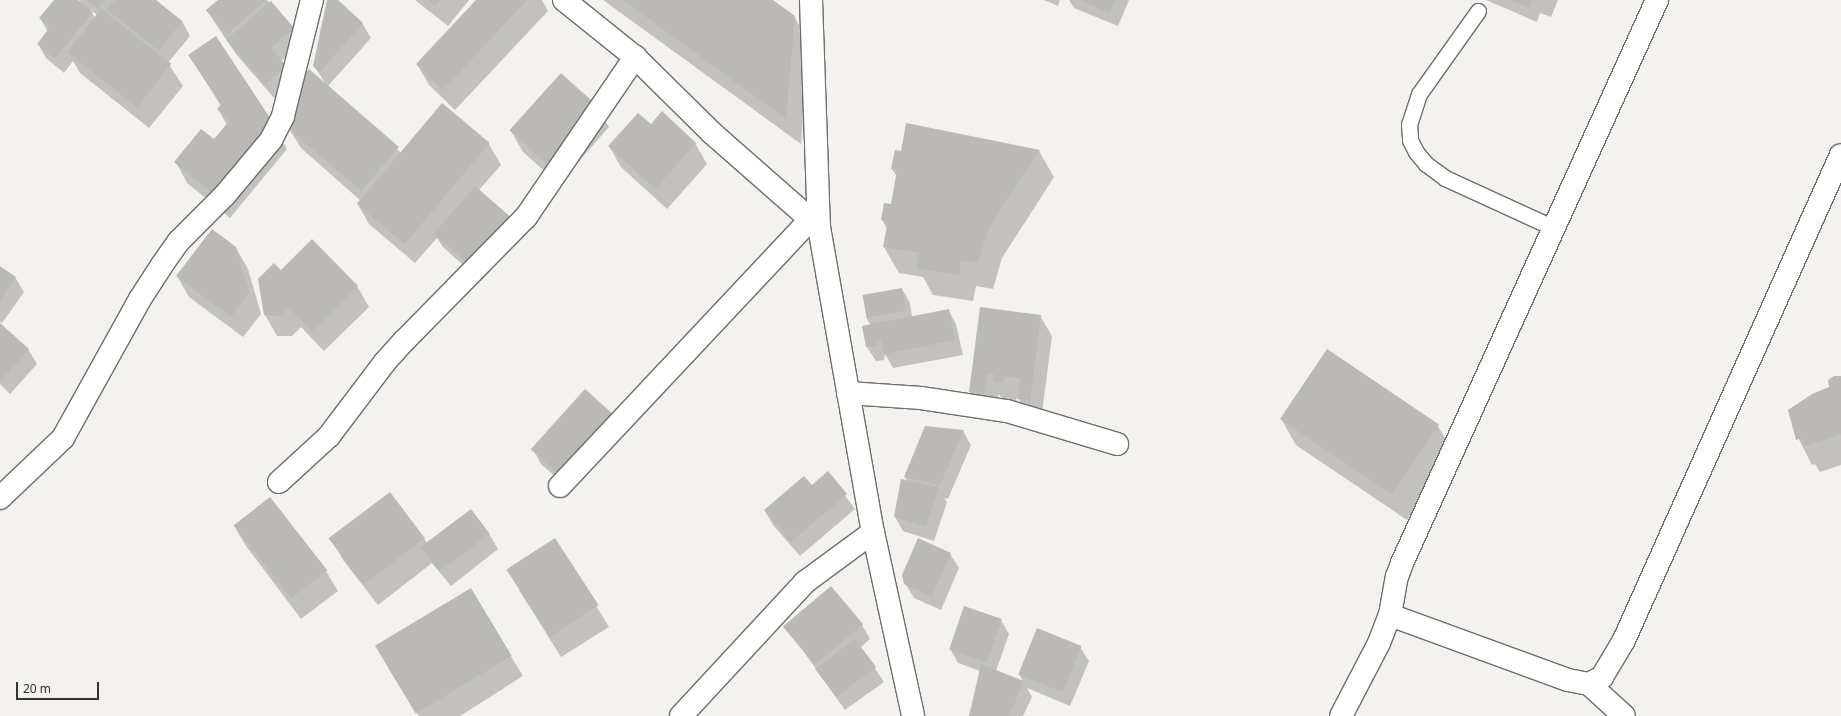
<!DOCTYPE html>
<html>
<head>
<meta charset="utf-8">
<style>
	body { margin:0 }
	#map { position:relative; width:1841px; height:716px; overflow:hidden; background:#f4f2ee; font-family:"Noto Sans",sans-serif }
	div>[style] { position:absolute }
	.shadow>* { inset:0; background:#0003 }
	.building>* { inset:0; background:#bab9b5; transform-origin:0 0 }
	.roads { filter:drop-shadow(1px 0 #706e6b) drop-shadow(-1px 0 #706e6b) drop-shadow(0 1px #706e6b) drop-shadow(0 -1px #706e6b) }
	.lane>* { height:15px; margin:-7.5px; padding:0 7.5px; transform-origin:7.5px; border-radius:7.5px; background:#fff }
	.street>* { height:22px; margin:-11px; padding:0 11px; transform-origin:11px; border-radius:11px; background:#fff }
	span { translate:-50% -50%; white-space:nowrap; text-align:center; line-height:1.15; -webkit-text-stroke:3px #f4f2ee; paint-order:stroke }
	.scale { position:absolute; left:16px; top:682px; width:83px; height:18px; box-sizing:border-box; border:2px solid #343332; border-top:0; padding-left:5px; font-size:12px; line-height:14px; white-space:nowrap; color:#343332; -webkit-text-stroke:3px #f4f2ee; paint-order:stroke }
</style>
</head>
<body>
<div id="map">
	<div class="shadow">
		<i style="clip-path:polygon(evenodd,55px 0,76px 0,85px 7px,79px 0,155px 0,182px 21px,190px 36px,168px 63px,183px 86px,149px 128px,80px 73px,73px 61px,64px 73px,46px 58px,38px 44px,48px 32px,40px 18px,55px 0,90px 9px,97px 15px,95px 18px,90px 9px)"></i>
		<i style="clip-path:polygon(219px 0,267px 0,293px 28px,301px 43px,281px 61px,294px 81px,274px 98px,236px 54px,207px 11px)"></i>
		<i style="clip-path:polygon(328px 0,336px 0,362px 23px,371px 38px,328px 86px,401px 153px,443px 104px,489px 144px,501px 165px,479px 190px,521px 235px,481px 281px,443px 247px,437px 238px,415px 263px,369px 224px,357px 203px,360px 200px,301px 148px,288px 127px,325px 83px,314px 66px)"></i>
		<i style="clip-path:polygon(415px 0,469px 0,448px 26px)"></i>
		<i style="clip-path:polygon(478px 0,542px 0,548px 11px,455px 110px,429px 85px,417px 64px)"></i>
		<i style="clip-path:polygon(603px 0,771px 0,794px 16px,809px 43px,801px 144px)"></i>
		<i style="clip-path:polygon(1044px 0,1060px 0,1058px 6px)"></i>
		<i style="clip-path:polygon(1069px 0,1129px 0,1118px 26px,1074px 8px)"></i>
		<i style="clip-path:polygon(1486px 0,1558px 0,1551px 17px,1540px 13px,1537px 22px)"></i>
		<i style="clip-path:polygon(189px 55px,270px 119px,287px 149px,230px 218px,187px 183px,176px 162px,215px 141px,227px 125px,218px 109px,221px 106px)"></i>
		<i style="clip-path:polygon(597px 107px,609px 127px,559px 184px,523px 152px,511px 131px)"></i>
		<i style="clip-path:polygon(907px 124px,1039px 151px,1054px 177px,1002px 258px,993px 289px,976px 286px,973px 301px,933px 295px,923px 277px,899px 273px,884px 247px,887px 229px,882px 219px,891px 206px,897px 177px,892px 169px,902px 152px)"></i>
		<i style="clip-path:polygon(695px 143px,707px 164px,667px 209px,621px 167px,609px 146px)"></i>
		<i style="clip-path:polygon(236px 248px,248px 269px,261px 314px,243px 337px,189px 297px,177px 276px)"></i>
		<i style="clip-path:polygon(0 267px,15px 277px,24px 292px,2px 323px,0 322px)"></i>
		<i style="clip-path:polygon(281px 272px,357px 286px,369px 307px,324px 351px,301px 327px,292px 336px,277px 336px,265px 315px,259px 279px)"></i>
		<i style="clip-path:polygon(902px 289px,910px 303px,912px 317px,948px 310px,956px 324px,963px 355px,893px 368px,885px 354px,884px 360px,876px 361px,867px 347px,864px 327px,871px 326px,866px 317px)"></i>
		<i style="clip-path:polygon(981px 308px,1040px 316px,1052px 336px,1041px 421px,1030px 419px,1017px 396px,1016px 403px,1006px 402px,998px 394px,996px 415px,982px 413px,970px 392px)"></i>
		<i style="clip-path:polygon(0 324px,28px 349px,37px 364px,10px 394px,0 384px)"></i>
		<i style="clip-path:polygon(1841px 378px,1841px 465px,1820px 472px,1815px 464px,1812px 465px,1792px 426px)"></i>
		<i style="clip-path:polygon(611px 413px,619px 428px,567px 487px,541px 464px,533px 449px)"></i>
		<i style="clip-path:polygon(1281px 419px,1438px 426px,1453px 452px,1407px 520px,1296px 445px)"></i>
		<i style="clip-path:polygon(963px 431px,971px 445px,948px 499px,944px 498px,947px 502px,934px 541px,903px 531px,895px 517px,908px 482px,905px 477px)"></i>
		<i style="clip-path:polygon(828px 473px,855px 509px,800px 556px,773px 525px,765px 511px,812px 487px)"></i>
		<i style="clip-path:polygon(234px 526px,326px 571px,338px 591px,301px 619px,246px 546px)"></i>
		<i style="clip-path:polygon(489px 534px,498px 549px,451px 586px,432px 563px,378px 605px,343px 560px,331px 539px,424px 538px,428px 545px)"></i>
		<i style="clip-path:polygon(555px 539px,609px 627px,561px 657px,519px 590px)"></i>
		<i style="clip-path:polygon(950px 554px,959px 568px,941px 610px,914px 598px,905px 583px)"></i>
		<i style="clip-path:polygon(831px 588px,862px 625px,870px 639px,861px 647px,884px 682px,845px 710px,789px 631px)"></i>
		<i style="clip-path:polygon(471px 590px,523px 676px,460px 716px,419px 716px,389px 669px)"></i>
		<i style="clip-path:polygon(1001px 620px,1009px 634px,996px 671px,1024px 683px,1019px 674px,1080px 647px,1089px 661px,1070px 706px,1027px 688px,1032px 697px,1023px 716px,970px 716px,980px 671px,958px 663px,950px 649px)"></i>
	</div>
	<div class="building">
		<i style="clip-path:polygon(54px 0,78px 0,93px 12px,55px 59px,37px 44px,50px 27px,39px 18px)"></i>
		<i style="clip-path:polygon(87px 0,105px 0,98px 9px)"></i>
		<i style="clip-path:polygon(115px 0,156px 0,182px 21px,159px 51px,107px 10px)"></i>
		<i style="clip-path:polygon(218px 0,266px 0,227px 34px,206px 10px)"></i>
		<i style="clip-path:polygon(327px 0,338px 0,363px 23px,320px 72px,313px 66px)"></i>
		<i style="clip-path:polygon(427px 0,440px 0,435px 6px)"></i>
		<i style="clip-path:polygon(476px 0,527px 0,443px 90px,416px 64px)"></i>
		<i style="clip-path:polygon(623px 0,773px 0,795px 16px,786px 119px)"></i>
		<i style="clip-path:polygon(1080px 0,1115px 0,1110px 13px)"></i>
		<i style="clip-path:polygon(1510px 0,1532px 0,1529px 8px)"></i>
		<i style="clip-path:polygon(271px 1px,294px 28px,271px 48px,286px 66px,265px 84px,226px 40px)"></i>
		<i style="left:101px;top:9px;width:89px;height:55px;rotate:38deg"></i>
		<i style="clip-path:polygon(216px 36px,276px 127px,218px 198px,174px 162px,201px 129px,214px 139px,230px 120px,217px 109px,221px 104px,188px 55px)"></i>
		<i style="clip-path:polygon(309px 69px,399px 147px,361px 191px,287px 127px,304px 74px)"></i>
		<i style="left:561px;top:73px;width:50px;height:77px;rotate:42deg"></i>
		<i style="left:442px;top:103px;width:62px;height:132px;rotate:40deg"></i>
		<i style="clip-path:polygon(662px 111px,696px 143px,655px 189px,608px 146px,638px 113px,651px 124px)"></i>
		<i style="clip-path:polygon(906px 123px,1040px 150px,999px 211px,987px 232px,978px 263px,961px 260px,959px 275px,917px 269px,919px 253px,883px 247px,888px 221px,881px 220px,884px 203px,891px 204px,897px 170px,891px 169px,895px 150px,901px 151px)"></i>
		<i style="left:475px;top:186px;width:52px;height:63px;rotate:41deg"></i>
		<i style="clip-path:polygon(212px 229px,236px 247px,249px 292px,231px 317px,176px 276px)"></i>
		<i style="clip-path:polygon(312px 239px,358px 286px,312px 331px,288px 307px,280px 316px,264px 315px,258px 279px,274px 263px,281px 270px)"></i>
		<i style="clip-path:polygon(0 266px,16px 277px,0 300px)"></i>
		<i style="left:902px;top:288px;width:23px;height:40px;rotate:80deg"></i>
		<i style="clip-path:polygon(980px 307px,1041px 315px,1030px 400px,1017px 399px,1020px 378px,1005px 376px,1004px 383px,993px 381px,994px 374px,987px 373px,984px 394px,969px 392px)"></i>
		<i style="clip-path:polygon(949px 309px,955px 340px,884px 354px,881px 339px,876px 340px,877px 346px,866px 347px,862px 326px)"></i>
		<i style="clip-path:polygon(0 323px,29px 349px,1px 380px,0 379px)"></i>
		<i style="left:1327px;top:349px;width:135px;height:84px;rotate:34deg"></i>
		<i style="clip-path:polygon(1834px 376px,1841px 376px,1841px 434px,1804px 446px,1801px 438px,1796px 440px,1788px 410px,1812px 394px,1829px 387px,1828px 380px)"></i>
		<i style="left:585px;top:389px;width:36px;height:81px;rotate:42deg"></i>
		<i style="clip-path:polygon(925px 426px,964px 430px,940px 485px,904px 477px)"></i>
		<i style="clip-path:polygon(828px 471px,847px 494px,791px 542px,764px 510px,804px 476px,812px 485px)"></i>
		<i style="clip-path:polygon(901px 479px,939px 487px,926px 527px,894px 517px)"></i>
		<i style="left:390px;top:492px;width:58px;height:77px;rotate:53deg"></i>
		<i style="left:270px;top:497px;width:93px;height:46px;rotate:52deg"></i>
		<i style="left:471px;top:509px;width:31px;height:63px;rotate:53deg"></i>
		<i style="left:555px;top:538px;width:80px;height:58px;rotate:57deg"></i>
		<i style="clip-path:polygon(918px 538px,951px 553px,932px 596px,904px 584px,902px 575px)"></i>
		<i style="left:831px;top:586px;width:50px;height:63px;rotate:50deg"></i>
		<i style="left:471px;top:588px;width:79px;height:112px;rotate:59deg"></i>
		<i style="left:964px;top:606px;width:40px;height:46px;rotate:19deg"></i>
		<i style="left:1037px;top:628px;width:48px;height:50px;rotate:22deg"></i>
		<i style="left:855px;top:639px;width:35px;height:50px;rotate:53deg"></i>
		<i style="clip-path:polygon(981px 664px,1024px 681px,1009px 716px,969px 716px)"></i>
	</div>
	<div class="roads">
		<div class="lane">
			<i style="left:1478px;top:11px;width:102px;rotate:125.4deg"></i>
			<i style="left:1419px;top:94px;width:32px;rotate:108deg"></i>
			<i style="left:1409px;top:124px;width:16px;rotate:86deg"></i>
			<i style="left:1410px;top:140px;width:13px;rotate:63deg"></i>
			<i style="left:1416px;top:152px;width:16px;rotate:50deg"></i>
			<i style="left:1426px;top:164px;width:24px;rotate:36deg"></i>
			<i style="left:1445px;top:178px;width:120px;rotate:24.6deg"></i>
		</div>
		<div class="street">
			<i style="left:564px;top:0;width:91px;rotate:38.8deg"></i>
			<i style="left:635px;top:57px;width:108px;rotate:44.6deg"></i>
			<i style="left:712px;top:133px;width:142px;rotate:41.3deg"></i>
			<i style="left:811px;top:0;width:227px;rotate:88deg"></i>
			<i style="left:819px;top:227px;width:310px;rotate:80deg"></i>
			<i style="left:873px;top:532px;width:188px;rotate:77.7deg"></i>
			<i style="left:848px;top:393px;width:73px;rotate:3.9deg"></i>
			<i style="left:921px;top:398px;width:87px;rotate:8.6deg"></i>
			<i style="left:1007px;top:411px;width:115px;rotate:16.7deg"></i>
			<i style="left:279px;top:482px;width:68px;rotate:-42.6deg"></i>
			<i style="left:329px;top:436px;width:93px;rotate:-52.9deg"></i>
			<i style="left:385px;top:362px;width:30px;rotate:-48deg"></i>
			<i style="left:405px;top:340px;width:173px;rotate:-45.5deg"></i>
			<i style="left:526px;top:217px;width:194px;rotate:-55.7deg"></i>
			<i style="left:560px;top:486px;width:365px;rotate:-46.8deg"></i>
			<i style="left:0;top:498px;width:87px;rotate:-43.6deg"></i>
			<i style="left:63px;top:438px;width:159px;rotate:-61deg"></i>
			<i style="left:140px;top:299px;width:40px;rotate:-57.1deg"></i>
			<i style="left:162px;top:265px;width:29px;rotate:-55deg"></i>
			<i style="left:179px;top:241px;width:65px;rotate:-45deg"></i>
			<i style="left:225px;top:195px;width:72px;rotate:-50.1deg"></i>
			<i style="left:271px;top:140px;width:27px;rotate:-63deg"></i>
			<i style="left:283px;top:116px;width:120px;rotate:-76deg"></i>
			<i style="left:1390px;top:615px;width:39px;rotate:-80deg"></i>
			<i style="left:1397px;top:577px;width:15px;rotate:-70deg"></i>
			<i style="left:1402px;top:563px;width:618px;rotate:-65.63deg"></i>
			<i style="left:1589px;top:684px;width:15px;rotate:-28deg"></i>
			<i style="left:1602px;top:677px;width:43px;rotate:-59.3deg"></i>
			<i style="left:1624px;top:640px;width:531px;rotate:-65.9deg"></i>
			<i style="left:681px;top:716px;width:183px;rotate:-47.2deg"></i>
			<i style="left:805px;top:582px;width:84px;rotate:-36.3deg"></i>
			<i style="left:1341px;top:716px;width:82px;rotate:-62.5deg"></i>
			<i style="left:1379px;top:643px;width:30px;rotate:-69deg"></i>
			<i style="left:1390px;top:615px;width:189px;rotate:20.1deg"></i>
			<i style="left:1568px;top:680px;width:21px;rotate:11deg"></i>
			<i style="left:1589px;top:684px;width:47px;rotate:42.4deg"></i>
		</div>
	</div>
	<div class="scale">20 m</div>
</div>
</body>
</html>
